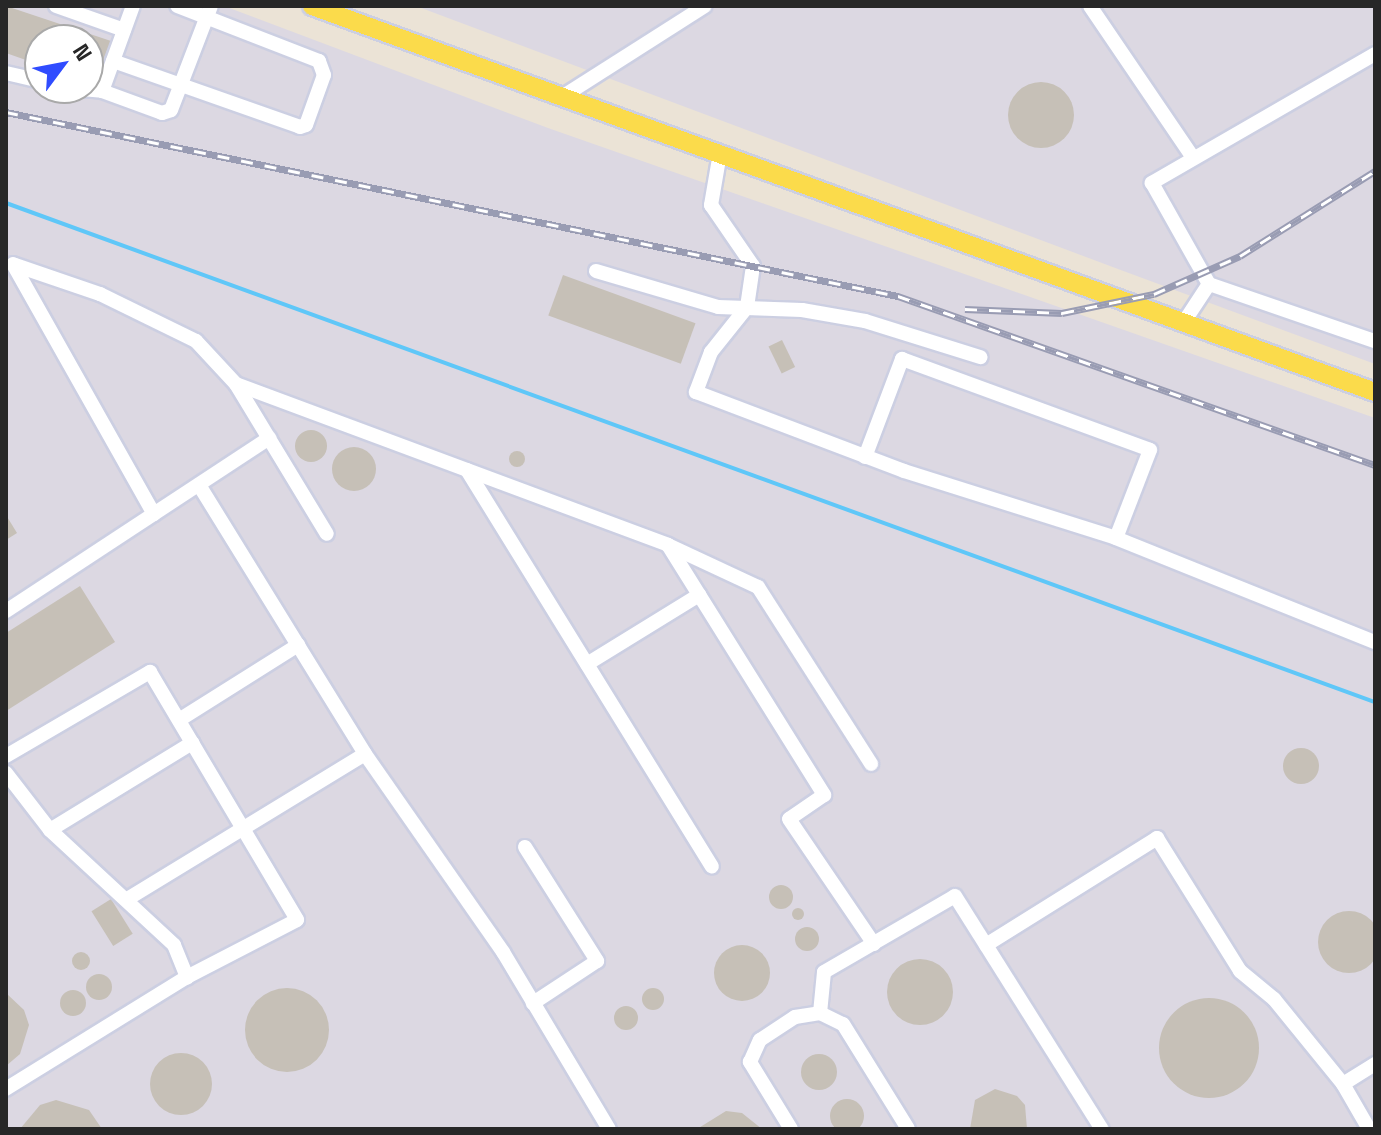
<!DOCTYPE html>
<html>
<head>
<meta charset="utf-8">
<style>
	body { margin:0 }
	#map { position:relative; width:1381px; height:1135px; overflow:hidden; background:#ebe3d6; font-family:"Space Grotesk",sans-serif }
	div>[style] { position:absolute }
	.industrial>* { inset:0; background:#dcd8e2 }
	.stream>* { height:4px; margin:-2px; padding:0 2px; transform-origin:2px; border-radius:2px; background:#5fc7f8 }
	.building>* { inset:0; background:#c6c0b7; transform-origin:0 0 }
	.round { border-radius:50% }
	.roads { filter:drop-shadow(2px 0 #cccfe2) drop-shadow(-2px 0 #cccfe2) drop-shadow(0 2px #cccfe2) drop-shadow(0 -2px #cccfe2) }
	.minor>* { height:14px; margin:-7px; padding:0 7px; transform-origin:7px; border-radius:7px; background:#fff }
	.major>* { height:18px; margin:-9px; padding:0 9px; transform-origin:9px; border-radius:9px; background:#fbdb4b }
	.rail>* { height:7px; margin-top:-3.5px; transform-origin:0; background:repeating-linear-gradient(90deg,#fff 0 12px,#999cb3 0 24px); box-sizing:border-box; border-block:2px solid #999cb3 }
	span { translate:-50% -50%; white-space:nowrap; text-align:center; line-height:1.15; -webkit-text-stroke:6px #fff; paint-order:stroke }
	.frame { position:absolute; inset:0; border:8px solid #272727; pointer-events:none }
	.north { position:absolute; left:24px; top:24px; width:80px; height:80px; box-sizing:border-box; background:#fff; border:2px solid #a9a9a9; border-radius:50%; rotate:58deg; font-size:22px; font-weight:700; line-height:32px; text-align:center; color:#272727 }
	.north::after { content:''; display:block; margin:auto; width:28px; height:36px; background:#304cff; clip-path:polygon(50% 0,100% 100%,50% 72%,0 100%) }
</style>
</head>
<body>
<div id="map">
	<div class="industrial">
		<i style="clip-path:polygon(evenodd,6px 6px,224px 6px,548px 128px,1375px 418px,1375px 1129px,6px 1129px,6px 6px,40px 40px,88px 40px,88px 88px,40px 88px,40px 40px)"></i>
		<i style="clip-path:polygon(416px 6px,1375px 6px,1375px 364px,1118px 269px)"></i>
	</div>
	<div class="stream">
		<i style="left:6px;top:203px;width:1457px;rotate:20.03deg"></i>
	</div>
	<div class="building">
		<i style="clip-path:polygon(6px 6px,111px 41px,96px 85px,88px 82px,88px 40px,40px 40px,40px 65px,6px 53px)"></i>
		<i class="round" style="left:1008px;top:82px;width:66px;height:66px"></i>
		<i style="left:563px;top:275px;width:141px;height:43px;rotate:20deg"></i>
		<i style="left:782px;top:340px;width:30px;height:15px;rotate:64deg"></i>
		<i class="round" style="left:295px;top:430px;width:32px;height:32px"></i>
		<i class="round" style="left:332px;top:447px;width:44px;height:44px"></i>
		<i class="round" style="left:509px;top:451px;width:16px;height:16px"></i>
		<i style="clip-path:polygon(6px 515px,17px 533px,6px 540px)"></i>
		<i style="clip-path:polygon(80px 586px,115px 642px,6px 711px,6px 633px)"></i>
		<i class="round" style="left:1283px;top:748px;width:36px;height:36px"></i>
		<i class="round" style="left:769px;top:885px;width:24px;height:24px"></i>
		<i style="left:111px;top:899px;width:41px;height:23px;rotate:58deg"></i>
		<i class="round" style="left:792px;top:908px;width:12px;height:12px"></i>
		<i class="round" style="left:1318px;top:911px;width:62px;height:62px"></i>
		<i class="round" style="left:795px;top:927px;width:24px;height:24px"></i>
		<i class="round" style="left:714px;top:945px;width:56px;height:56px"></i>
		<i class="round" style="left:72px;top:952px;width:18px;height:18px"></i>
		<i class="round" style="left:887px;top:959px;width:66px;height:66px"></i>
		<i class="round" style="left:86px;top:974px;width:26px;height:26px"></i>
		<i class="round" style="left:642px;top:988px;width:22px;height:22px"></i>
		<i class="round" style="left:245px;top:988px;width:84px;height:84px"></i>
		<i class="round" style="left:60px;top:990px;width:26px;height:26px"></i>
		<i style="clip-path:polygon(6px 993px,24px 1010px,29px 1025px,20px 1054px,6px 1066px)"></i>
		<i class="round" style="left:1159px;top:998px;width:100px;height:100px"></i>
		<i class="round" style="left:614px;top:1006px;width:24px;height:24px"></i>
		<i class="round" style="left:150px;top:1053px;width:62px;height:62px"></i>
		<i class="round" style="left:801px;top:1054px;width:36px;height:36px"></i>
		<i style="clip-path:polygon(995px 1089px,1017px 1096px,1025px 1105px,1027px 1129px,970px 1129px,975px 1100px)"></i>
		<i class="round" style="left:830px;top:1099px;width:34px;height:34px"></i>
		<i style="clip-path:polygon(56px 1100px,89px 1110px,102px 1129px,20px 1129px,40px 1105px)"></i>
		<i style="clip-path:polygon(726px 1111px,742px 1113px,762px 1129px,697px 1129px)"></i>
	</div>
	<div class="roads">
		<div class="minor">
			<i style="left:56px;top:6px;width:72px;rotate:19.4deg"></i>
			<i style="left:1090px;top:6px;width:181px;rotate:55.8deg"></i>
			<i style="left:1375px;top:54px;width:258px;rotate:150deg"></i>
			<i style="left:1152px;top:183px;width:116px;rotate:60.6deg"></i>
			<i style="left:1209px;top:284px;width:176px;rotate:19deg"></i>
			<i style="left:113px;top:61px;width:198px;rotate:19.4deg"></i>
			<i style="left:300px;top:127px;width:6px;rotate:-18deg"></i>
			<i style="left:306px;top:125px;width:53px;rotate:-70.2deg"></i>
			<i style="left:324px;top:75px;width:15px;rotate:-110deg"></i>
			<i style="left:319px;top:61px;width:152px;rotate:-158.8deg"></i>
			<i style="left:6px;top:73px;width:35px;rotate:13deg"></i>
			<i style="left:70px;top:88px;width:32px;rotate:5deg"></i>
			<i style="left:102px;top:91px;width:64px;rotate:20.1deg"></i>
			<i style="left:162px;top:113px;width:9px;rotate:-18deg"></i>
			<i style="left:171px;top:110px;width:111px;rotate:-69deg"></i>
			<i style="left:102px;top:91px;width:90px;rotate:-70deg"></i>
			<i style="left:562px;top:97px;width:169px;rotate:-32.5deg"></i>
			<i style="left:720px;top:153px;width:53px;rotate:99.8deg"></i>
			<i style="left:711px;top:205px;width:74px;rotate:55.5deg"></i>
			<i style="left:753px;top:266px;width:41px;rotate:98.3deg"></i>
			<i style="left:747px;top:307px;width:58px;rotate:128.7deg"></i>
			<i style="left:711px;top:352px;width:43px;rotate:110.6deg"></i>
			<i style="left:696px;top:392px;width:222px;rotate:20.8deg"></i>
			<i style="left:904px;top:471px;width:222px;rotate:17.5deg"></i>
			<i style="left:1116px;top:538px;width:279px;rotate:21.9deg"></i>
			<i style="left:13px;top:264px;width:287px;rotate:60.6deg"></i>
			<i style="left:15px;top:265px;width:90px;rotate:18.8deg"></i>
			<i style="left:100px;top:294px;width:107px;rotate:26.1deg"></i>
			<i style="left:196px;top:341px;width:59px;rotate:47.1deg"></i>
			<i style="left:236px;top:384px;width:461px;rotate:20.4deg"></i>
			<i style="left:668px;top:545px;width:99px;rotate:25deg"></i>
			<i style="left:758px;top:587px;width:210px;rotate:57.4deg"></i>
			<i style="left:596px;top:271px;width:127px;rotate:16.4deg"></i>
			<i style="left:718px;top:307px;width:84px;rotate:2deg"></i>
			<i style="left:802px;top:310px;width:64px;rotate:9.9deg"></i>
			<i style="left:865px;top:321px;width:121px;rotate:17.4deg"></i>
			<i style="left:1184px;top:322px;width:45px;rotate:-56.7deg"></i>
			<i style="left:236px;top:384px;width:175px;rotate:58.8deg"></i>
			<i style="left:865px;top:457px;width:105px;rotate:-69.3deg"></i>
			<i style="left:902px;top:359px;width:264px;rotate:20.1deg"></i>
			<i style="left:1150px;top:450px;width:94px;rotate:111.1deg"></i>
			<i style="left:467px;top:470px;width:466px;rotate:58.3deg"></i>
			<i style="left:199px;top:485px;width:316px;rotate:58.3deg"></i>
			<i style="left:365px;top:754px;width:241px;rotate:55.1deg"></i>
			<i style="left:503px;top:952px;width:206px;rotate:59.1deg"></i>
			<i style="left:668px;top:545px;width:295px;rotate:58deg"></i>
			<i style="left:824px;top:795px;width:42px;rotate:145.6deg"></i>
			<i style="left:789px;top:819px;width:151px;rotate:55.8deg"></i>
			<i style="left:6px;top:611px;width:315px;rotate:-33.3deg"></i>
			<i style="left:587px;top:664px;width:132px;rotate:-31.6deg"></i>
			<i style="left:179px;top:720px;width:141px;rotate:-32.2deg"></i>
			<i style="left:6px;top:756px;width:167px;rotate:-30.3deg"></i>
			<i style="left:150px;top:672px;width:288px;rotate:59.3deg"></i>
			<i style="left:297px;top:920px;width:124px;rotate:152.6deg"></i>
			<i style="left:187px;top:977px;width:213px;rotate:148.3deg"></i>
			<i style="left:6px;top:773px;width:72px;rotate:52.3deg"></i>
			<i style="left:50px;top:830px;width:169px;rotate:42.8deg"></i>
			<i style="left:174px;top:945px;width:35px;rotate:68deg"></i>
			<i style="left:50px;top:830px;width:167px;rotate:-31.5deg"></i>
			<i style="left:525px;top:847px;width:135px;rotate:57.7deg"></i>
			<i style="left:597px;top:961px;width:77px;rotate:146.7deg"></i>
			<i style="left:129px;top:898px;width:276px;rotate:-31.4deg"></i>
			<i style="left:986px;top:945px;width:202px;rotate:-32deg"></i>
			<i style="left:1157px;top:838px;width:157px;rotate:58deg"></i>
			<i style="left:1240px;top:971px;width:44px;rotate:39.5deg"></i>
			<i style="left:1274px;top:999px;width:109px;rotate:50.9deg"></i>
			<i style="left:1343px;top:1084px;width:52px;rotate:60deg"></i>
			<i style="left:820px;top:1013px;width:41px;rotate:-84.4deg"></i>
			<i style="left:824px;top:972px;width:151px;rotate:-30.1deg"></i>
			<i style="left:955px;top:896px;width:275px;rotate:57.8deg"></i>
			<i style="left:1343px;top:1084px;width:38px;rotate:-32deg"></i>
			<i style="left:791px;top:1129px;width:79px;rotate:-121.5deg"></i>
			<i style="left:750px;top:1062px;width:24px;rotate:-66deg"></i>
			<i style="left:760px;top:1040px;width:42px;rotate:-33.3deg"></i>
			<i style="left:795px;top:1017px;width:25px;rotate:-9deg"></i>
			<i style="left:820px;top:1013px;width:25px;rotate:26deg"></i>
			<i style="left:843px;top:1024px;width:123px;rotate:58.2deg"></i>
		</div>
		<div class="major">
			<i style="left:312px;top:6px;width:1131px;rotate:19.96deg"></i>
		</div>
	</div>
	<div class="rail">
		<i style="left:6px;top:112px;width:911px;rotate:11.66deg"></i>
		<i style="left:898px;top:296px;width:506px;rotate:19.51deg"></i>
		<i style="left:965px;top:309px;width:97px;rotate:2.4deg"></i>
		<i style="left:1062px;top:313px;width:94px;rotate:-11.7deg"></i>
		<i style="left:1154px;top:294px;width:94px;rotate:-23.8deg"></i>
		<i style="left:1240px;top:256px;width:160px;rotate:-32.2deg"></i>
	</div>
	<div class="frame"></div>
	<div class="north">N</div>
</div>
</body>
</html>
